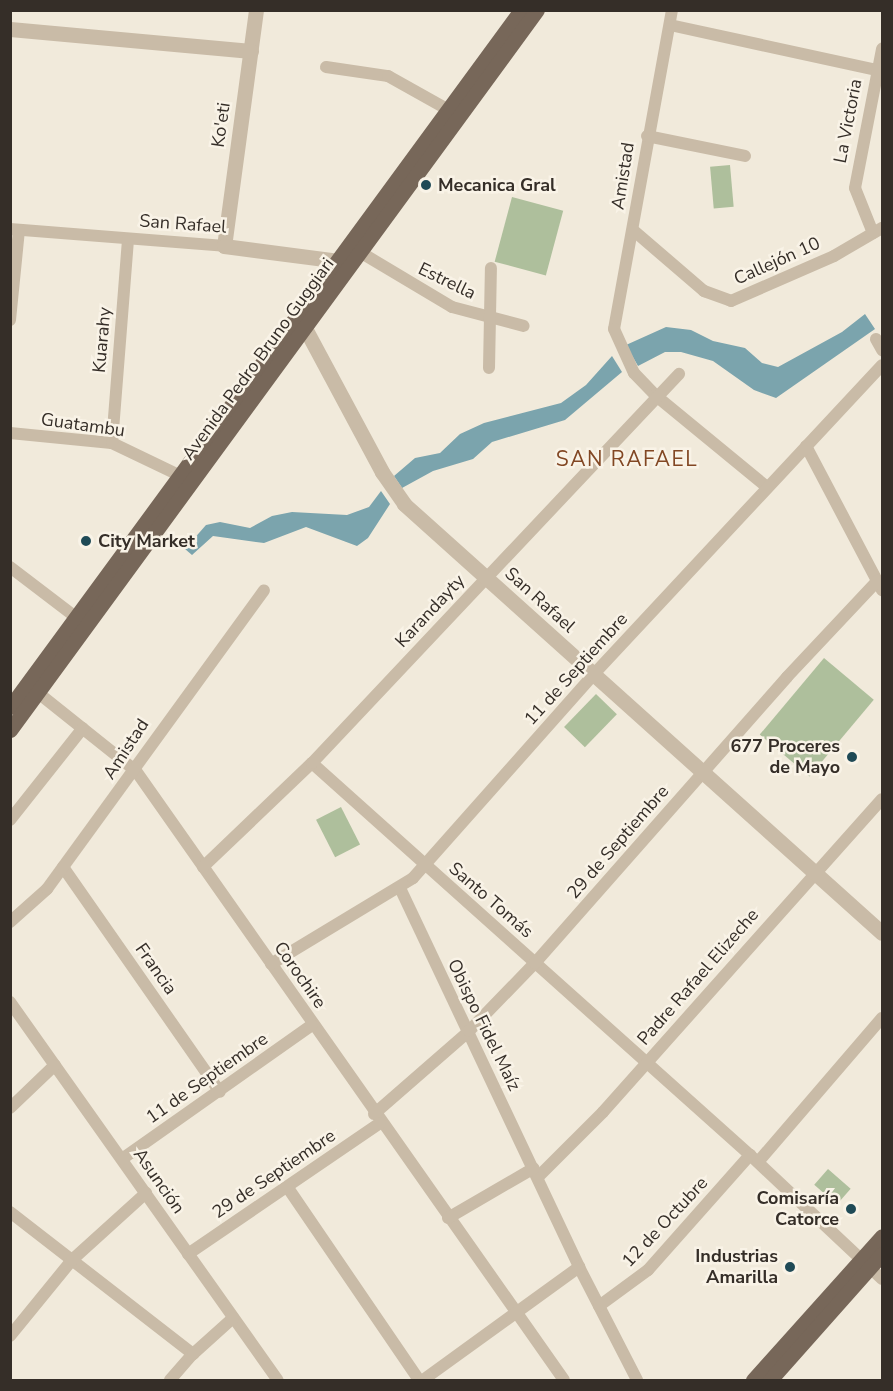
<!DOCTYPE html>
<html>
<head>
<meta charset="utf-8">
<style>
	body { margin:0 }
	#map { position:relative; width:893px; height:1391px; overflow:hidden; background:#f1eadb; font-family:"Nunito Sans",sans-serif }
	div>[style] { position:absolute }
	.green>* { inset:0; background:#aebf9c; transform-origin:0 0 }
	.water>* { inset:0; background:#7ba4ad }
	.minor>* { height:12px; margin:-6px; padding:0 6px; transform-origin:6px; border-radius:6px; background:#c9bba7 }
	.tertiary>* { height:15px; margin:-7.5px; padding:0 7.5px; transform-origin:7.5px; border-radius:7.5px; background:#c9bba7 }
	.primary>* { height:15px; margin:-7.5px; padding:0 7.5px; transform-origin:7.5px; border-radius:7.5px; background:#776759 }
	.dots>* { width:16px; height:16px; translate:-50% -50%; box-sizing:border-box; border:3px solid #f9f3e7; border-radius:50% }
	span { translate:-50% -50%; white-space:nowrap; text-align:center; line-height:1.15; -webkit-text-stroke:5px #f9f3e7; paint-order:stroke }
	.street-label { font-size:18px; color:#352e28 }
	.poi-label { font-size:18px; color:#352e28; font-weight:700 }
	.left { translate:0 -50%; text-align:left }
	.right { translate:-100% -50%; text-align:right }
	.quarter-label { font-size:21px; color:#824723; letter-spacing:1.5px }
	.frame { position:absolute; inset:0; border:12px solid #352e28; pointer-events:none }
</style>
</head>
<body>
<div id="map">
	<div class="green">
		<i style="left:730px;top:165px;width:42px;height:20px;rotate:85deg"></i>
		<i style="left:512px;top:197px;width:53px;height:67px;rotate:15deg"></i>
		<i style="left:824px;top:658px;width:65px;height:100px;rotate:40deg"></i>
		<i style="left:596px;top:694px;width:29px;height:46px;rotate:44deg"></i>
		<i style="left:341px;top:807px;width:42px;height:28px;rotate:63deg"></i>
		<i style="left:828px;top:1169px;width:30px;height:21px;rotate:41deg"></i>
	</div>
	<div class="water">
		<i style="clip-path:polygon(865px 314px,875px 329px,776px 398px,754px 390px,713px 361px,681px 352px,665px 352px,638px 366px,626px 345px,666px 327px,691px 330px,713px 341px,745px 348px,762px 363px,778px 367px,842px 332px)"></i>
		<i style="clip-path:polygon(612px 356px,622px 372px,565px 420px,492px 442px,473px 459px,433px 471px,402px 488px,394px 476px,415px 458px,440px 453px,460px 434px,484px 423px,561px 403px,586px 385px)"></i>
		<i style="clip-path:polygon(381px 491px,390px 504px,368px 538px,357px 546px,306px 527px,264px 543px,213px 536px,192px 555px,185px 549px,206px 525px,220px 522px,250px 528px,272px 516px,292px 512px,347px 515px,369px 507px)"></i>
	</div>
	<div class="minor">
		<i style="left:672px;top:10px;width:324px;rotate:100.3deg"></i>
		<i style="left:614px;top:329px;width:48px;rotate:65.6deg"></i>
		<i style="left:634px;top:373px;width:30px;rotate:46deg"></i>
		<i style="left:655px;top:395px;width:145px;rotate:39.4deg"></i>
		<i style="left:670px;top:25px;width:212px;rotate:12.3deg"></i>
		<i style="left:326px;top:67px;width:63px;rotate:8.3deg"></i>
		<i style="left:388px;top:76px;width:68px;rotate:29.2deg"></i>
		<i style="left:647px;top:136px;width:100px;rotate:11.5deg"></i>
		<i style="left:10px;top:229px;width:215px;rotate:4.5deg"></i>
		<i style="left:633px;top:230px;width:94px;rotate:40.7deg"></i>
		<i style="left:704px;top:291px;width:29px;rotate:20deg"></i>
		<i style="left:731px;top:301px;width:112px;rotate:-23.6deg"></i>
		<i style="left:834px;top:256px;width:56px;rotate:-30.3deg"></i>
		<i style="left:873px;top:233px;width:48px;rotate:-111.8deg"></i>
		<i style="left:855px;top:188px;width:142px;rotate:-79deg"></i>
		<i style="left:360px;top:252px;width:107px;rotate:30.9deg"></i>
		<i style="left:452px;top:307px;width:74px;rotate:14.8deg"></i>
		<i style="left:10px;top:320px;width:90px;rotate:-84.3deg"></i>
		<i style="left:876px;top:339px;width:13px;rotate:61deg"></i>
		<i style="left:489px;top:368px;width:100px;rotate:-88.9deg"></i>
		<i style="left:10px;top:433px;width:102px;rotate:5.6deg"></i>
		<i style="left:112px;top:443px;width:76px;rotate:25.6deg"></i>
		<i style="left:112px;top:443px;width:204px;rotate:-85.5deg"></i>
		<i style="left:806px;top:446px;width:163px;rotate:62.2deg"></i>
		<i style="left:10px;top:567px;width:89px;rotate:37.3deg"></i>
		<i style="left:32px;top:688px;width:133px;rotate:38.6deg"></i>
		<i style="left:136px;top:771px;width:744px;rotate:54.9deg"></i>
		<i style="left:312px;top:763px;width:588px;rotate:41.83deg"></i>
		<i style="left:750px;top:1155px;width:181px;rotate:43.2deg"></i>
		<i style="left:10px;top:820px;width:117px;rotate:-51.6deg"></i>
		<i style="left:63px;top:867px;width:274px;rotate:55.1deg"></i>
		<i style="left:203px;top:867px;width:151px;rotate:-43.7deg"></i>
		<i style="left:312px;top:763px;width:535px;rotate:-46.67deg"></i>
		<i style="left:400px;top:888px;width:419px;rotate:64.7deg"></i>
		<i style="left:579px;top:1267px;width:127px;rotate:62.8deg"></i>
		<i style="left:10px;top:922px;width:50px;rotate:-41.7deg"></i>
		<i style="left:47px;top:889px;width:369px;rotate:-54deg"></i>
		<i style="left:271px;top:964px;width:166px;rotate:-31.2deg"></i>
		<i style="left:413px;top:878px;width:273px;rotate:-48.4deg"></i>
		<i style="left:594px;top:674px;width:422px;rotate:-47deg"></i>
		<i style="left:10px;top:1002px;width:463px;rotate:54.7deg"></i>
		<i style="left:10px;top:1108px;width:62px;rotate:-43.7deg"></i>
		<i style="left:374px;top:1114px;width:126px;rotate:-41.1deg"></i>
		<i style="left:469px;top:1031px;width:95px;rotate:-45.9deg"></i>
		<i style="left:535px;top:963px;width:381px;rotate:-48.6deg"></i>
		<i style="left:787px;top:677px;width:132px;rotate:-46.8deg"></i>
		<i style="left:122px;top:1159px;width:232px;rotate:-35.2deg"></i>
		<i style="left:758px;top:1162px;width:190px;rotate:-49.3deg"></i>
		<i style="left:538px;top:1177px;width:92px;rotate:-45deg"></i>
		<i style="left:603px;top:1112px;width:419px;rotate:-48.3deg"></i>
		<i style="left:288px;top:1188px;width:232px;rotate:55.7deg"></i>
		<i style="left:10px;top:1212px;width:232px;rotate:37.8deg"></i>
		<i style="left:448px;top:1218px;width:99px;rotate:-30.2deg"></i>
		<i style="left:188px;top:1254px;width:232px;rotate:-34.3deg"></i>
		<i style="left:599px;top:1306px;width:61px;rotate:-36.3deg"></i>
		<i style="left:648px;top:1270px;width:154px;rotate:-48.4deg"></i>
		<i style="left:10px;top:1336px;width:98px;rotate:-50.8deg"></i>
		<i style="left:72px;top:1260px;width:100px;rotate:-42.2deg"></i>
		<i style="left:170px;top:1380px;width:35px;rotate:-49deg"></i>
		<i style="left:193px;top:1354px;width:54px;rotate:-42deg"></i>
		<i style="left:423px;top:1380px;width:193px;rotate:-35.9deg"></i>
	</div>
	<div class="tertiary">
		<i style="left:256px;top:10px;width:238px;rotate:97.7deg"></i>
		<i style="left:224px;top:246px;width:125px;rotate:7.4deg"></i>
		<i style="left:10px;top:29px;width:242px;rotate:5.2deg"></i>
		<i style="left:299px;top:317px;width:176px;rotate:61.8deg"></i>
		<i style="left:382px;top:472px;width:39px;rotate:55deg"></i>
		<i style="left:404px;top:504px;width:642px;rotate:41.91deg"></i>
	</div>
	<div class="primary">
		<i style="left:10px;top:707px;width:864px;rotate:-53.75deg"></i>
		<i style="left:10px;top:730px;width:892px;rotate:-53.8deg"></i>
		<i style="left:753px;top:1380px;width:193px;rotate:-48.1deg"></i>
		<i style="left:770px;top:1380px;width:169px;rotate:-48.4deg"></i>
	</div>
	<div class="dots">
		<i style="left:426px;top:185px;background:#1f4a56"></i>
		<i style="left:86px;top:541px;background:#1f4a56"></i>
		<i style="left:852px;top:757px;background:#1f4a56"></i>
		<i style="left:851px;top:1209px;background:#1f4a56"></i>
		<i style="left:790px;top:1267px;background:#1f4a56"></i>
	</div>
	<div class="street-label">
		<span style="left:848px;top:121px;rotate:-79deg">La Victoria</span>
		<span style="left:221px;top:125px;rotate:-82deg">Ko'eti</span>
		<span style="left:623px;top:176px;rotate:-81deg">Amistad</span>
		<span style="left:183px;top:224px;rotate:4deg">San Rafael</span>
		<span style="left:777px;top:261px;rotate:-24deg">Callejón 10</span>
		<span style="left:447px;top:281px;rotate:26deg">Estrella</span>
		<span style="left:102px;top:340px;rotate:-85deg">Kuarahy</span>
		<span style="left:258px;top:359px;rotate:-54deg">Avenida Pedro Bruno Guggiari</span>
		<span style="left:83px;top:425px;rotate:8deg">Guatambu</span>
		<span style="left:540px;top:600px;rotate:42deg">San Rafael</span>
		<span style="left:430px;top:611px;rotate:-47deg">Karandayty</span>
		<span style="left:576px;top:669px;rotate:-48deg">11 de Septiembre</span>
		<span style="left:126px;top:749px;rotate:-57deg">Amistad</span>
		<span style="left:618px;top:842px;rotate:-49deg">29 de Septiembre</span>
		<span style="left:491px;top:900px;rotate:41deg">Santo Tomás</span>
		<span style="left:156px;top:969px;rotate:55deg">Francia</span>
		<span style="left:300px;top:975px;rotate:55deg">Corochire</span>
		<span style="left:698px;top:977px;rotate:-49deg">Padre Rafael Elizeche</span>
		<span style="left:484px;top:1025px;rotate:64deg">Obispo Fidel Maíz</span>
		<span style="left:207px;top:1078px;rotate:-35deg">11 de Septiembre</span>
		<span style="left:274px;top:1174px;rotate:-34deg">29 de Septiembre</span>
		<span style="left:159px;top:1181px;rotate:55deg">Asunción</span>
		<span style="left:665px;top:1222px;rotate:-47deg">12 de Octubre</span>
	</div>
	<div class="poi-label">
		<span class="left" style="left:438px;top:185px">Mecanica Gral</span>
		<span class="left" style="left:98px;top:541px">City Market</span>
		<span class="right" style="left:840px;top:757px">677 Proceres<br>de Mayo</span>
		<span class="right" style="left:839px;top:1209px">Comisaría<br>Catorce</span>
		<span class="right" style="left:778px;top:1267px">Industrias<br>Amarilla</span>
	</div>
	<div class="quarter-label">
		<span style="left:627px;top:459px">SAN RAFAEL</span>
	</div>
	<div class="frame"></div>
</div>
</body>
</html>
